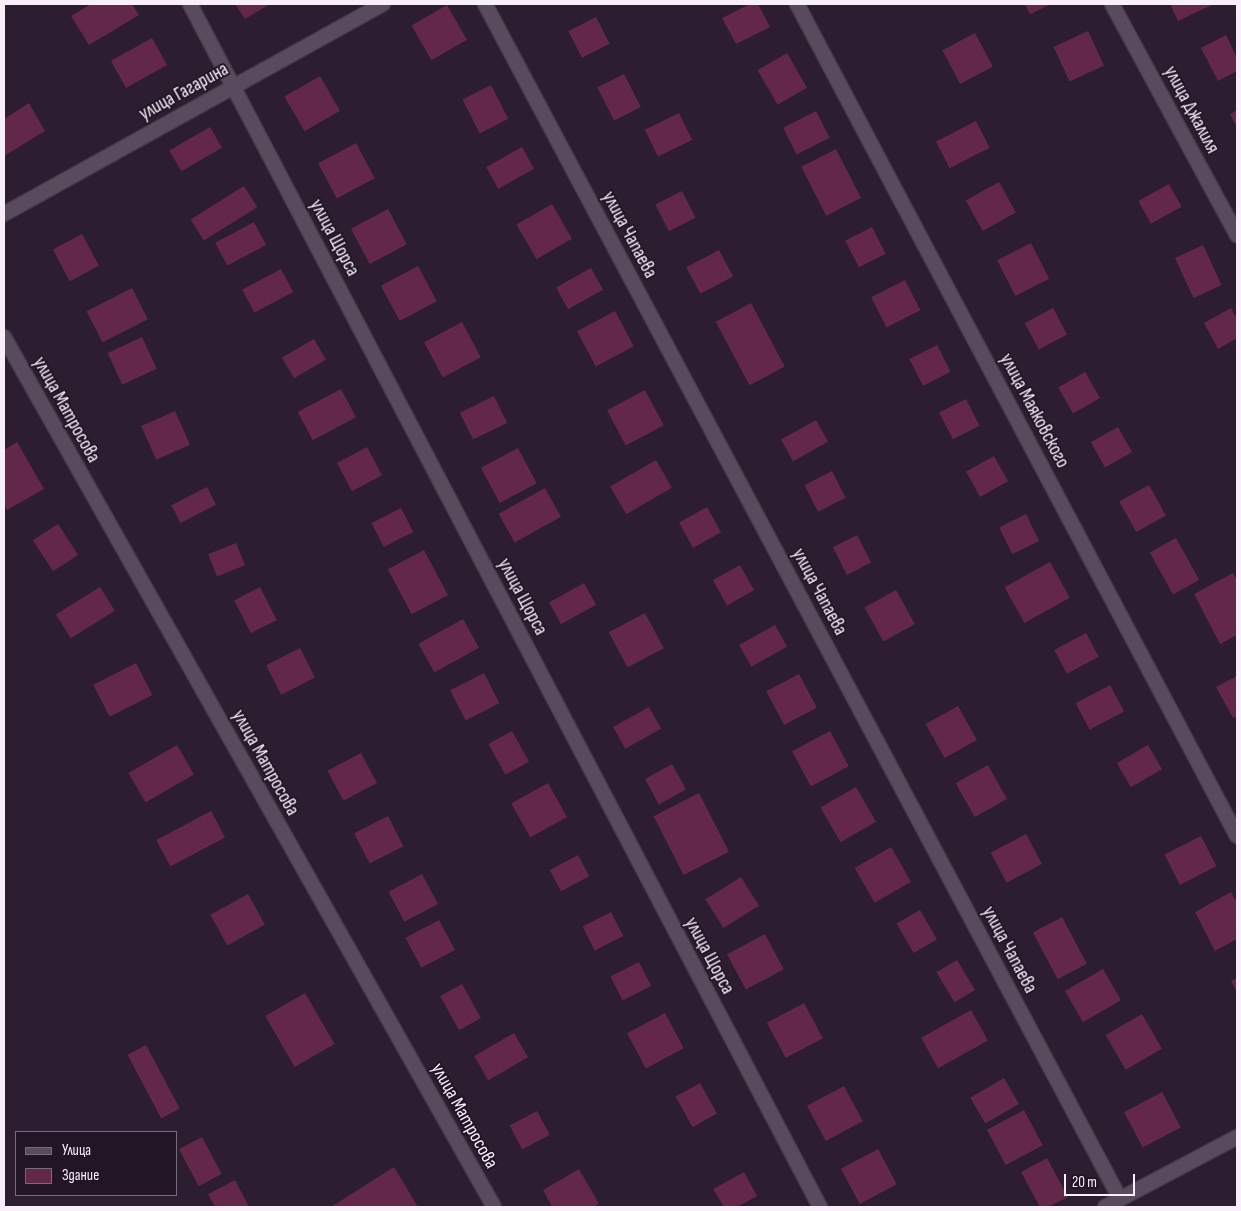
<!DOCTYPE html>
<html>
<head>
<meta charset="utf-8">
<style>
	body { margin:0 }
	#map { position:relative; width:1241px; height:1211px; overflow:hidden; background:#2c1e30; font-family:"Sofia Sans Condensed",sans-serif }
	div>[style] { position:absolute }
	.building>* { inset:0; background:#622749; transform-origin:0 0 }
	.roads { filter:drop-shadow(1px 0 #463b49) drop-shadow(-1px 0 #463b49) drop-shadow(0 1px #463b49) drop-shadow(0 -1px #463b49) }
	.minor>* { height:14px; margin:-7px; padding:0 7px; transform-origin:7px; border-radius:7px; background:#594a5d }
	.tertiary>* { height:14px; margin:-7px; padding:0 7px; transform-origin:7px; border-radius:7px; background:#594a5d }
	span { translate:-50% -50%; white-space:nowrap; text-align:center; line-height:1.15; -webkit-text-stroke:4px #221526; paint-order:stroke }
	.street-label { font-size:19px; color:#f9effb }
	.frame { position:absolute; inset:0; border:5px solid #f9effb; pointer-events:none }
	.legend { position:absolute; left:15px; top:1131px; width:162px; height:65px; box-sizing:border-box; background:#221526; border:1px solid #786c7b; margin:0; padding:6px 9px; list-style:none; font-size:15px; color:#f9effb }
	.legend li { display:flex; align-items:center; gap:10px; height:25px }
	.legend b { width:25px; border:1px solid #786c7b }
	.scale { position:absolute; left:1064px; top:1174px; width:71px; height:22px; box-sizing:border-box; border:2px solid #f9effb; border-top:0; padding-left:6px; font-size:15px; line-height:18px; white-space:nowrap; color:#f9effb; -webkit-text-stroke:4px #221526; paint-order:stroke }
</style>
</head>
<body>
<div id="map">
	<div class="building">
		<i style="clip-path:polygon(91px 4px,132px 4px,139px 15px,89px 45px,71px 16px)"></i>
		<i style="clip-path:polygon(235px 4px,270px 4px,245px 19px)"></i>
		<i style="clip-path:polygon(750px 4px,758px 4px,770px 27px,736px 44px,722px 18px)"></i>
		<i style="clip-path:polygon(1025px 4px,1051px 4px,1030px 14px)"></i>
		<i style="clip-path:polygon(1170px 4px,1211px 4px,1212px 5px,1178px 21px)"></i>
		<i style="left:447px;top:5px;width:40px;height:41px;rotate:60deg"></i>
		<i style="left:596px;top:17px;width:30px;height:31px;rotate:63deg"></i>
		<i style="left:1088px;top:31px;width:38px;height:38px;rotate:65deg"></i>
		<i style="left:975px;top:33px;width:38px;height:37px;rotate:62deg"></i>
		<i style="clip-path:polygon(1226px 35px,1237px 58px,1237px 71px,1218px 81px,1201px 48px)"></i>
		<i style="left:152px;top:38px;width:31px;height:47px;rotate:61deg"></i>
		<i style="left:787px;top:53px;width:40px;height:34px;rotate:60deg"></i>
		<i style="left:624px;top:74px;width:37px;height:30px;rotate:63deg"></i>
		<i style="left:320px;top:76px;width:40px;height:41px;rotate:60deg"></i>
		<i style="left:491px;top:85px;width:38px;height:32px;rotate:63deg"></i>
		<i style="clip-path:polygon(29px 103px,45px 131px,4px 156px,4px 119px)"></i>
		<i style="clip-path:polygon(1237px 110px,1237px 127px,1230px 114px)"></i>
		<i style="left:816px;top:111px;width:30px;height:37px;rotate:63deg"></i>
		<i style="left:679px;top:113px;width:30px;height:38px;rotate:64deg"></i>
		<i style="left:976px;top:121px;width:30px;height:45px;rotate:63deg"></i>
		<i style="left:210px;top:127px;width:24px;height:47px;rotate:60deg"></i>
		<i style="left:356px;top:143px;width:40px;height:43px;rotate:62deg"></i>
		<i style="left:522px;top:147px;width:25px;height:41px;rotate:61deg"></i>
		<i style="left:836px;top:149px;width:55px;height:39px;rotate:63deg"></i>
		<i style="left:999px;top:182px;width:35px;height:38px;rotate:61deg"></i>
		<i style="left:1169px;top:184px;width:26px;height:35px;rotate:61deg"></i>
		<i style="left:244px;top:186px;width:25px;height:63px;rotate:58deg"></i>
		<i style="left:682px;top:191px;width:30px;height:30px;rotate:63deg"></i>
		<i style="left:552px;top:204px;width:40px;height:41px;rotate:60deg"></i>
		<i style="left:388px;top:209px;width:40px;height:42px;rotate:62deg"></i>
		<i style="left:254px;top:222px;width:26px;height:44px;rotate:62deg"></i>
		<i style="left:872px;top:227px;width:30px;height:30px;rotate:63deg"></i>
		<i style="left:82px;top:234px;width:36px;height:33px;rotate:62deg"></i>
		<i style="left:1031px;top:243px;width:40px;height:38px;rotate:63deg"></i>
		<i style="left:1203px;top:245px;width:44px;height:31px;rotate:65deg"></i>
		<i style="left:719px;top:250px;width:30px;height:37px;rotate:62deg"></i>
		<i style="left:418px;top:266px;width:40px;height:42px;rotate:62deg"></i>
		<i style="left:591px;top:268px;width:25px;height:40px;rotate:61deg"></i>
		<i style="left:281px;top:269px;width:26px;height:44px;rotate:62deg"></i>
		<i style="left:905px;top:280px;width:34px;height:38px;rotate:63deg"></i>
		<i style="left:132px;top:288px;width:35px;height:51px;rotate:63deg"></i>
		<i style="left:751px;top:303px;width:72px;height:40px;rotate:62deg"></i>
		<i style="left:1053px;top:308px;width:30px;height:32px;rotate:62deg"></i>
		<i style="clip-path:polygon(1231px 308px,1237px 319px,1237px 338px,1218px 349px,1204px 323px)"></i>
		<i style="left:615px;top:311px;width:40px;height:43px;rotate:62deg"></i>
		<i style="left:462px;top:322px;width:40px;height:43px;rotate:62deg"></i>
		<i style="left:142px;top:337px;width:35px;height:38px;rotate:65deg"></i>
		<i style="left:314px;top:339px;width:24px;height:37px;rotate:60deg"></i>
		<i style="left:937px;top:345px;width:30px;height:31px;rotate:63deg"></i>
		<i style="left:1085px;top:372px;width:30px;height:31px;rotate:60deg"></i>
		<i style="left:341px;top:389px;width:32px;height:49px;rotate:62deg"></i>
		<i style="left:645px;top:390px;width:40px;height:43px;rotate:62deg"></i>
		<i style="left:494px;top:396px;width:30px;height:38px;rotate:64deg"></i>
		<i style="left:966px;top:399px;width:30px;height:30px;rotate:63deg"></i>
		<i style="left:175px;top:411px;width:37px;height:37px;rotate:66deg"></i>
		<i style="left:816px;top:420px;width:25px;height:40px;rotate:61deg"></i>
		<i style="left:1118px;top:427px;width:29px;height:31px;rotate:61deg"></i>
		<i style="clip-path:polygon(17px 442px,44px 489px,7px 510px,4px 504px,4px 450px)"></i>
		<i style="left:367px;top:447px;width:32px;height:34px;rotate:62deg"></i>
		<i style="left:518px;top:448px;width:40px;height:42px;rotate:62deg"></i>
		<i style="left:994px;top:456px;width:29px;height:32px;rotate:61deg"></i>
		<i style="left:656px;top:460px;width:32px;height:53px;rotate:60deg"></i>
		<i style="left:832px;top:471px;width:30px;height:31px;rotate:63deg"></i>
		<i style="left:1149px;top:485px;width:35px;height:34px;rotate:61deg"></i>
		<i style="left:207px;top:487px;width:20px;height:40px;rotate:63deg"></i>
		<i style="left:545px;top:488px;width:33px;height:53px;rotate:61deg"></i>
		<i style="left:707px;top:507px;width:29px;height:32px;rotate:61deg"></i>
		<i style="left:401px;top:508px;width:27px;height:33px;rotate:63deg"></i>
		<i style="left:1026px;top:514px;width:30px;height:30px;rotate:64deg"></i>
		<i style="left:58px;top:524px;width:37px;height:30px;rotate:57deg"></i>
		<i style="left:857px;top:535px;width:31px;height:27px;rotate:63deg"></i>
		<i style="left:1176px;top:538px;width:48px;height:30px;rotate:61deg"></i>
		<i style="left:236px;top:543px;width:24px;height:30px;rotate:68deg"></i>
		<i style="left:424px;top:550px;width:51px;height:41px;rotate:62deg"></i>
		<i style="left:1050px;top:562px;width:41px;height:52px;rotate:61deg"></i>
		<i style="left:740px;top:565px;width:29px;height:31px;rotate:61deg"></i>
		<i style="clip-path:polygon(1233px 573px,1237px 580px,1237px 635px,1220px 644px,1194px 594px)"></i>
		<i style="left:584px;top:583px;width:25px;height:40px;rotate:61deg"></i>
		<i style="left:100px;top:587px;width:28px;height:52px;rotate:58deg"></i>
		<i style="left:260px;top:587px;width:37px;height:29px;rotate:63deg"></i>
		<i style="left:896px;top:590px;width:39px;height:36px;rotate:61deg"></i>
		<i style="left:645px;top:613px;width:40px;height:41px;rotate:62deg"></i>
		<i style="left:463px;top:619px;width:33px;height:51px;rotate:61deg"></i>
		<i style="left:775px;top:625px;width:25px;height:41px;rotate:61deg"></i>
		<i style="left:1086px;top:633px;width:27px;height:36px;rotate:62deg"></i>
		<i style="left:300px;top:648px;width:33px;height:38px;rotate:63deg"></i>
		<i style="left:136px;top:663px;width:36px;height:48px;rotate:63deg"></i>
		<i style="left:484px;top:673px;width:34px;height:38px;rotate:63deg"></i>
		<i style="left:799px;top:674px;width:38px;height:37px;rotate:62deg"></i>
		<i style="clip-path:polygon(1237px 676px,1237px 716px,1233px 718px,1216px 687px)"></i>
		<i style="left:1110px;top:685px;width:30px;height:39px;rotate:62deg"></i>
		<i style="left:958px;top:706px;width:39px;height:37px;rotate:61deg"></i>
		<i style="left:649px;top:707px;width:25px;height:41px;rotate:61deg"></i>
		<i style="left:512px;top:731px;width:35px;height:27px;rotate:61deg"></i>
		<i style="left:830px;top:731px;width:40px;height:43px;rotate:62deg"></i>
		<i style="left:177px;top:745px;width:34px;height:56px;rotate:60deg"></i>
		<i style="left:1148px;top:745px;width:28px;height:36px;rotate:60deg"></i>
		<i style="left:361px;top:753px;width:34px;height:38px;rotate:62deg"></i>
		<i style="left:672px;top:764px;width:29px;height:31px;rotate:61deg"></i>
		<i style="left:988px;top:765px;width:39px;height:37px;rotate:61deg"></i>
		<i style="left:548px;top:783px;width:39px;height:42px;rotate:61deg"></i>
		<i style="left:856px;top:787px;width:40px;height:41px;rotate:60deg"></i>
		<i style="left:699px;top:793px;width:66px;height:51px;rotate:63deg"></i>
		<i style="left:211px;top:811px;width:30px;height:62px;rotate:62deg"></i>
		<i style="left:388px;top:816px;width:34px;height:38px;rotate:63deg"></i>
		<i style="left:1026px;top:834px;width:34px;height:40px;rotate:62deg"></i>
		<i style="left:1201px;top:836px;width:34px;height:41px;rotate:63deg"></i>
		<i style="left:891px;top:847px;width:40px;height:42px;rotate:60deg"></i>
		<i style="left:578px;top:855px;width:24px;height:32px;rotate:62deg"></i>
		<i style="left:422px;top:874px;width:34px;height:38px;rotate:62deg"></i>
		<i style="left:741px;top:877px;width:34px;height:42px;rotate:58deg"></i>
		<i style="clip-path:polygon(1231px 892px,1237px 903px,1237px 939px,1215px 951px,1195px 912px)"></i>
		<i style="left:248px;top:894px;width:35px;height:43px;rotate:61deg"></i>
		<i style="left:920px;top:910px;width:34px;height:27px;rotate:60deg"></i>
		<i style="left:611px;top:912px;width:27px;height:32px;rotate:63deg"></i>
		<i style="left:1062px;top:917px;width:53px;height:33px;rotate:62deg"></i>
		<i style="left:439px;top:920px;width:34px;height:38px;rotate:62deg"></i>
		<i style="left:765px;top:934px;width:40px;height:43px;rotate:62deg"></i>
		<i style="left:957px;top:960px;width:35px;height:24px;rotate:59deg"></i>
		<i style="left:639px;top:962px;width:27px;height:32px;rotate:63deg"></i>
		<i style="left:1103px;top:969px;width:36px;height:44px;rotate:60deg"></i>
		<i style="clip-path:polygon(1237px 978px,1237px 992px,1231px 981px)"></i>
		<i style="left:462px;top:984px;width:39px;height:25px;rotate:61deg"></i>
		<i style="left:305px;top:993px;width:59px;height:46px;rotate:60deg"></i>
		<i style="left:804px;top:1003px;width:40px;height:42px;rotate:62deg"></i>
		<i style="left:971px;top:1010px;width:35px;height:57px;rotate:61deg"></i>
		<i style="left:665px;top:1013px;width:40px;height:43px;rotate:62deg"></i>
		<i style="left:1142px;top:1014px;width:40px;height:42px;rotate:60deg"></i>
		<i style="left:514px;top:1033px;width:28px;height:46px;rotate:60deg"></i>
		<i style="left:146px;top:1045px;width:72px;height:21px;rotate:62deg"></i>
		<i style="left:1004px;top:1078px;width:30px;height:39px;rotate:60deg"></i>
		<i style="left:700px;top:1083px;width:35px;height:28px;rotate:61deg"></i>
		<i style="left:844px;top:1086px;width:40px;height:42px;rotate:62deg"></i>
		<i style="left:1162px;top:1092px;width:40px;height:43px;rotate:62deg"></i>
		<i style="left:1024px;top:1110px;width:40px;height:42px;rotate:62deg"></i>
		<i style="left:537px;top:1111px;width:27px;height:31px;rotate:62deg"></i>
		<i style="left:202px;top:1137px;width:42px;height:26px;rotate:62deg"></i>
		<i style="left:878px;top:1149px;width:40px;height:42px;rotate:62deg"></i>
		<i style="clip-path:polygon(1047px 1158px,1068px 1197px,1048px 1207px,1040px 1207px,1021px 1172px)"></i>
		<i style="clip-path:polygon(394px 1167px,418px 1207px,331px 1207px)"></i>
		<i style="clip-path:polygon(579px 1169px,599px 1204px,593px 1207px,552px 1207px,543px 1190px)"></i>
		<i style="clip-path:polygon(744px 1172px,757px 1196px,737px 1207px,724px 1207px,713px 1189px)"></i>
		<i style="clip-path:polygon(235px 1180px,249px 1207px,215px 1207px,208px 1194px)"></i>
	</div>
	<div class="roads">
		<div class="minor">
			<i style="left:190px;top:4px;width:1358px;rotate:62.36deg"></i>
			<i style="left:485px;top:4px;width:1353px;rotate:62.01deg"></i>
			<i style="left:797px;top:4px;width:941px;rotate:62.13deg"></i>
			<i style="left:1112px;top:4px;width:263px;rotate:61.6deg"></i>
			<i style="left:4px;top:214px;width:433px;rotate:-29deg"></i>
			<i style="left:4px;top:337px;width:998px;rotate:60.61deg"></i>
		</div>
		<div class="tertiary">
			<i style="left:1105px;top:1207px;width:149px;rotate:-27.9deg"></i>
		</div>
	</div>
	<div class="street-label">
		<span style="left:184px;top:92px;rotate:-29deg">улица Гагарина</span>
		<span style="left:1191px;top:110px;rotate:62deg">улица Джалиля</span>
		<span style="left:629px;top:235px;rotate:62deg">улица Чапаева</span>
		<span style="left:334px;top:238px;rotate:62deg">улица Щорса</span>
		<span style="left:66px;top:410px;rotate:61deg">улица Матросова</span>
		<span style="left:1034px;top:411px;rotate:62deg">улица Маяковского</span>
		<span style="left:819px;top:592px;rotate:62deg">улица Чапаева</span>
		<span style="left:522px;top:597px;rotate:62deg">улица Щорса</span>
		<span style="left:265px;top:763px;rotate:61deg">улица Матросова</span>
		<span style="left:1009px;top:950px;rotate:62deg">улица Чапаева</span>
		<span style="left:709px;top:956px;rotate:62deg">улица Щорса</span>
		<span style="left:464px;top:1116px;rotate:61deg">улица Матросова</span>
	</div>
	<div class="frame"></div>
	<ul class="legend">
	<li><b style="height:6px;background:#594a5d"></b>Улица</li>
	<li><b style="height:14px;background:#622749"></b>Здание</li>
	</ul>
	<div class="scale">20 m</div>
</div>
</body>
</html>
